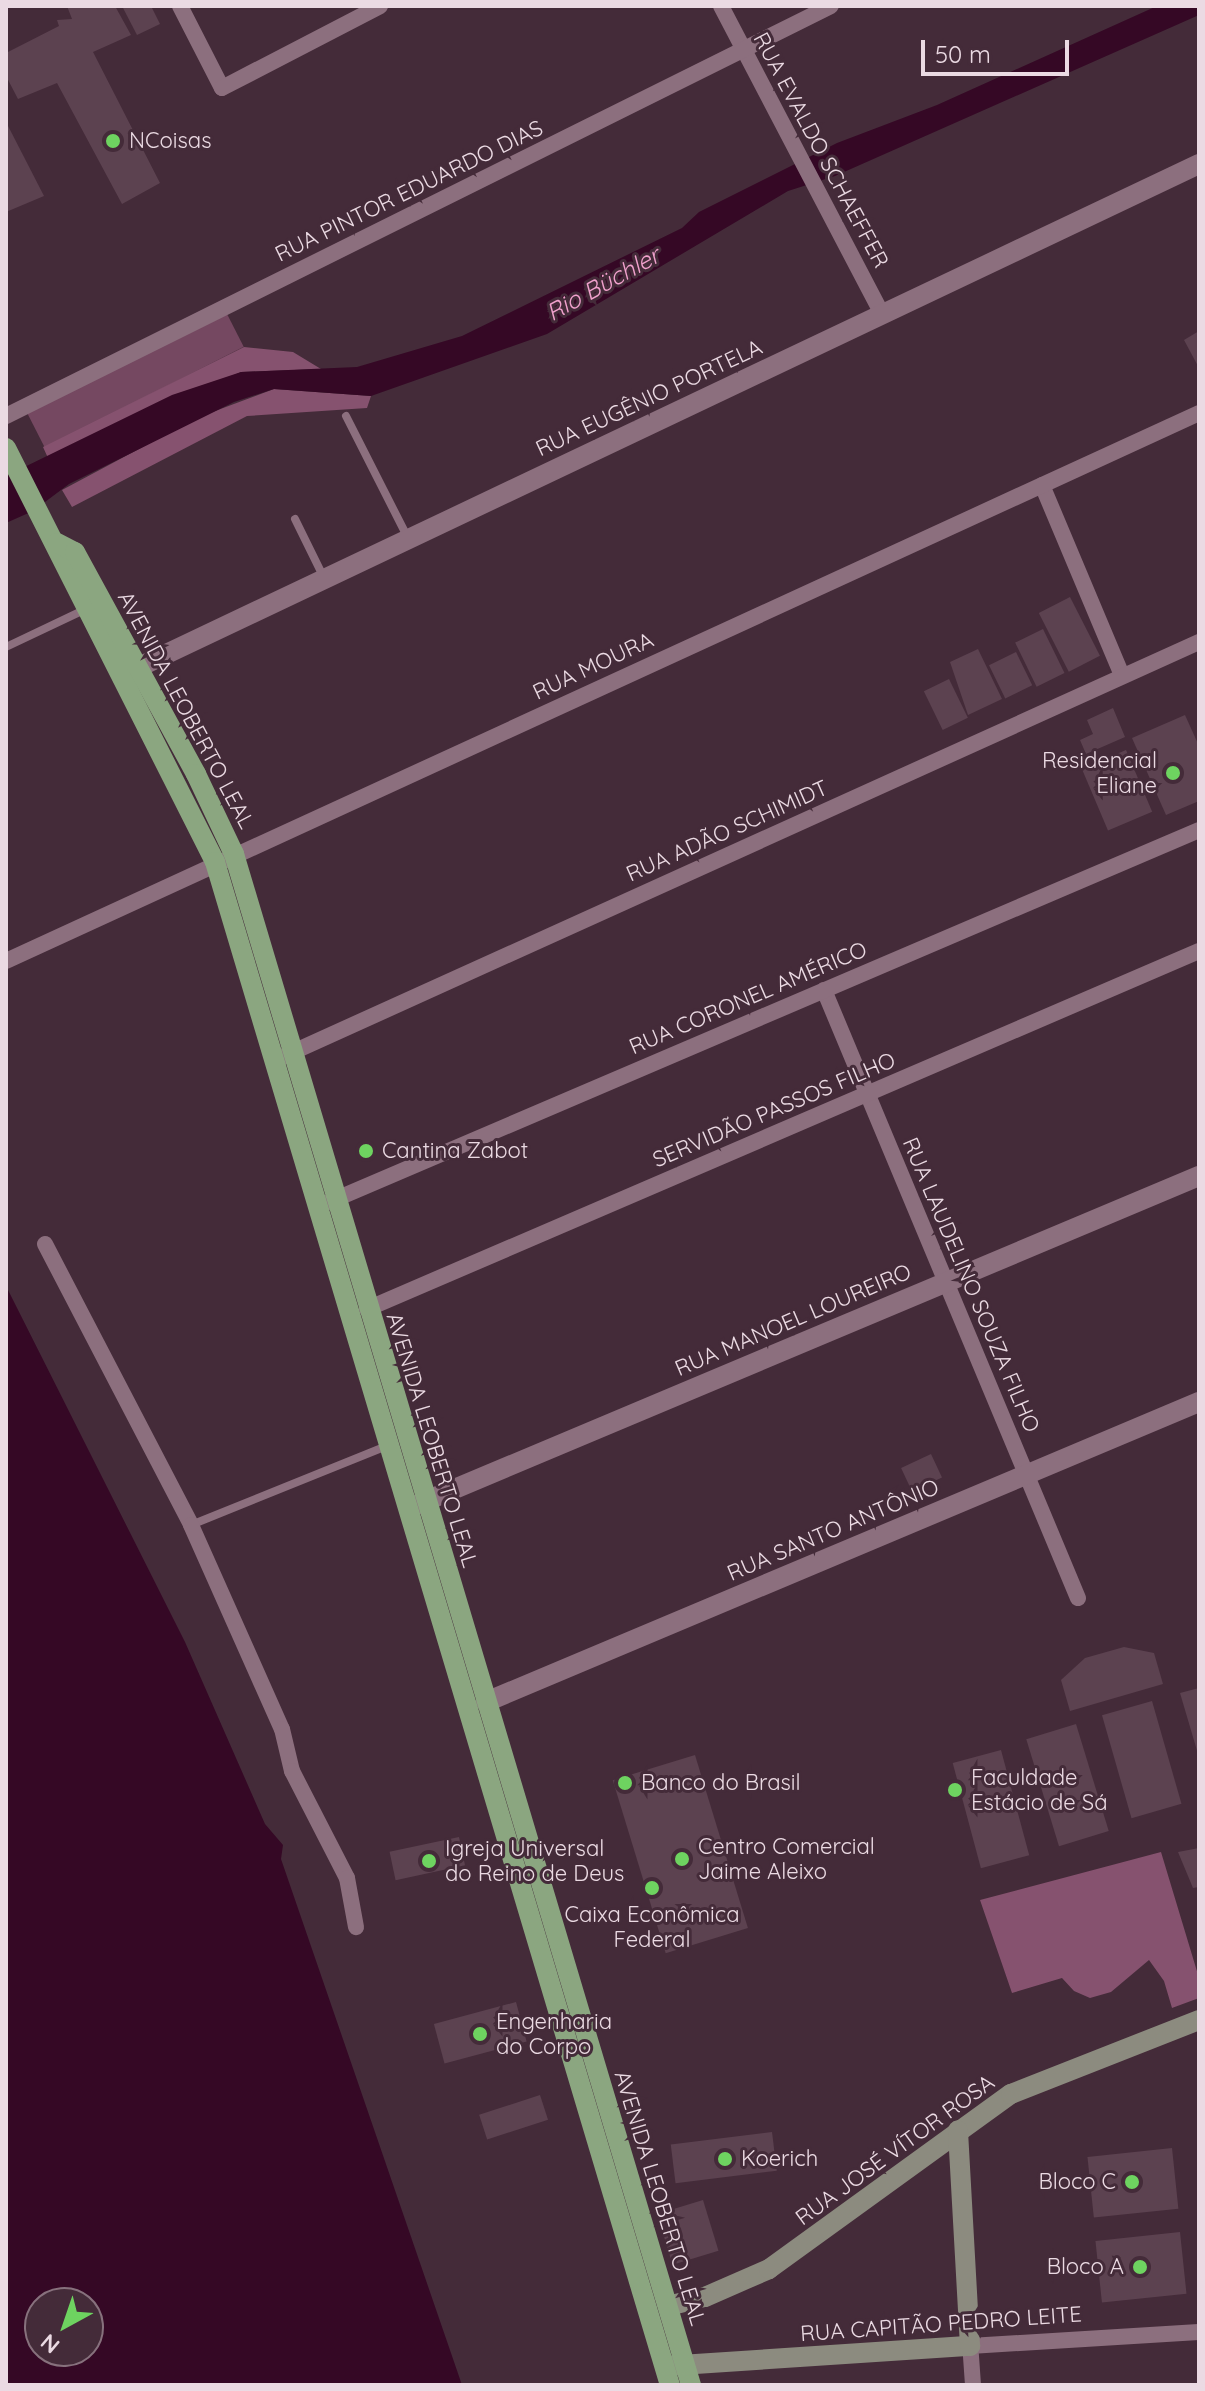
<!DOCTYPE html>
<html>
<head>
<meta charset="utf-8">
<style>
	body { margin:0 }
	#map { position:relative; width:1205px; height:2391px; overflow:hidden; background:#442b39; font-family:Quicksand,sans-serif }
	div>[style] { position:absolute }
	.green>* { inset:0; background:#754861; transform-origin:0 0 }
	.forest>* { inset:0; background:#86526f }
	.water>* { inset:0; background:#350825 }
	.building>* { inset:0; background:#5c4250; transform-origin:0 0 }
	.service>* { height:8px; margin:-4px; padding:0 4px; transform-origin:4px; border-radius:4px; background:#8c6f7e }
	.minor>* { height:16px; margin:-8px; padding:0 8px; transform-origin:8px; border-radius:8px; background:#8c6f7e }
	.tertiary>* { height:20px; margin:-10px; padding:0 10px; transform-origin:10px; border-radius:10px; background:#8c6f7e }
	.secondary>* { height:20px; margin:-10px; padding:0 10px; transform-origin:10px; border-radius:10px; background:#8c8b7f }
	.primary>* { height:20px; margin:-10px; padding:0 10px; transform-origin:10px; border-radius:10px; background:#8ba680 }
	.dots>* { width:22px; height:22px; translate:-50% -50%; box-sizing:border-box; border:4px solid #442b39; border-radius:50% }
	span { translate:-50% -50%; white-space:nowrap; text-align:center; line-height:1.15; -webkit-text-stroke:6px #442b39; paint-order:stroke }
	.poi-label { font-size:22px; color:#ebdae3 }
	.left { translate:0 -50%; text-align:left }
	.right { translate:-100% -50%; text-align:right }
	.street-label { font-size:22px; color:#ebdae3 }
	.water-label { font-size:24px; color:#f1a1cd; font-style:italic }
	.frame { position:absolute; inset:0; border:8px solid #ebdae3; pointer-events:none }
	.north { position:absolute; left:24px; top:2287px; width:80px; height:80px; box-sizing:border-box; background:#442b39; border:2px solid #87717d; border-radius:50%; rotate:220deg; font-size:22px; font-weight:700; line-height:32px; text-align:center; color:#ebdae3 }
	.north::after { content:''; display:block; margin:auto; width:28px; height:36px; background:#6ed360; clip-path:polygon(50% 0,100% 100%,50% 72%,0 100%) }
	.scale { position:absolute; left:921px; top:40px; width:148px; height:36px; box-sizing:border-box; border:4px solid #ebdae3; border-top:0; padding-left:10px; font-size:24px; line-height:28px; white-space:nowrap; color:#ebdae3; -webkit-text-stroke:6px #442b39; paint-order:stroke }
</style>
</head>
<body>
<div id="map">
	<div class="green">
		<i style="left:226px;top:312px;width:39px;height:223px;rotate:63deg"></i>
	</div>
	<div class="forest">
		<i style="clip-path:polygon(244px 347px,293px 352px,321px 369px,241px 372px,48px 458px,43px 447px)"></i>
		<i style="clip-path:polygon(274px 389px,371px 396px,367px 408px,247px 416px,72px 507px,62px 490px,199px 417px)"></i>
		<i style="clip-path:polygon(1161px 1852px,1199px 1978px,1199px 1998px,1172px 2008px,1164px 1981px,1149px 1960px,1111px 1992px,1090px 1998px,1074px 1991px,1062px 1978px,1012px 1993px,980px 1900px)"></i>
	</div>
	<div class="water">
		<i style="clip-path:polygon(1157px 6px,1199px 6px,1199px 15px,835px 176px,788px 191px,547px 334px,371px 396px,274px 389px,234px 402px,69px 484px,33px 511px,6px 523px,6px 476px,172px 395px,241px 372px,357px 367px,462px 336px,682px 228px,699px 212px,837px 143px,937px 105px)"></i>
		<i style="clip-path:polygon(evenodd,6px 1286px,185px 1642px,265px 1824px,283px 1845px,281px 1859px,462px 2385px,6px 2385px,6px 1286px,40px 2303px,88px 2303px,88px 2351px,40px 2351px,40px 2303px)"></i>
	</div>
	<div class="building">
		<i style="clip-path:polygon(67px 6px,115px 6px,131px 35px,93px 52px,160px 183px,122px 204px,57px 83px,18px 99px,6px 76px,6px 53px,59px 26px,57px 20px,72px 19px)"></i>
		<i style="clip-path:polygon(122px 6px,151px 6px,160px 24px,137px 35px)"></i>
		<i style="clip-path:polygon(6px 122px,44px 196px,6px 212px)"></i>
		<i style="clip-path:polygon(1199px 331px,1199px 368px,1184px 340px)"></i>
		<i style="left:1070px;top:597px;width:66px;height:35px;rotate:63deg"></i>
		<i style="left:1043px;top:629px;width:49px;height:31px;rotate:64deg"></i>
		<i style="clip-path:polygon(978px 649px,1002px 699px,968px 715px,950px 662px)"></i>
		<i style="left:1016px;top:652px;width:37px;height:30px;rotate:64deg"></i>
		<i style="left:949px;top:679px;width:43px;height:28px;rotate:64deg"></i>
		<i style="clip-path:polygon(1113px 708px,1125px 737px,1086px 754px,1080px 740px,1093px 734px,1087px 720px)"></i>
		<i style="clip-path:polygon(1185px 715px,1199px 746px,1199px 801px,1166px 815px,1132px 738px)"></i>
		<i style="left:1126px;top:750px;width:67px;height:48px;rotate:67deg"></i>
		<i style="left:931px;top:1454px;width:26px;height:33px;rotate:65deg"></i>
		<i style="clip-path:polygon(1124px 1647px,1154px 1653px,1163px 1684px,1070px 1711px,1061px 1680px,1085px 1658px)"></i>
		<i style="clip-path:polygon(1199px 1688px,1199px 1753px,1198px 1754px,1180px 1693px)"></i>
		<i style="left:1152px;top:1701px;width:107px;height:52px;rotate:74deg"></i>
		<i style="left:1076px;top:1724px;width:112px;height:52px;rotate:73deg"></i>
		<i style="left:1001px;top:1750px;width:109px;height:50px;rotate:75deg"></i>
		<i style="left:695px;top:1755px;width:181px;height:86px;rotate:73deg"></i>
		<i style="left:459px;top:1837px;width:29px;height:71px;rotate:78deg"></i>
		<i style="clip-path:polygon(1199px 1848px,1199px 1887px,1193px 1888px,1178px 1852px)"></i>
		<i style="left:516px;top:2002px;width:41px;height:85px;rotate:75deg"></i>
		<i style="left:540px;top:2095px;width:26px;height:64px;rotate:72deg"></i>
		<i style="left:772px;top:2132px;width:39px;height:102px;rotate:83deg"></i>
		<i style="left:1172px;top:2148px;width:61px;height:85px;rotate:84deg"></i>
		<i style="left:703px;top:2200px;width:53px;height:48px;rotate:73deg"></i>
		<i style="left:1180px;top:2232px;width:62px;height:85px;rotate:84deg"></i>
	</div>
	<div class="service">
		<i style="left:346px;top:416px;width:137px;rotate:63.1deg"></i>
		<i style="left:295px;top:519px;width:66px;rotate:63.8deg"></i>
		<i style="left:6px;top:647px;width:86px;rotate:-25.4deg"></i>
		<i style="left:191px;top:1525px;width:211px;rotate:-22deg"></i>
	</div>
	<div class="minor">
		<i style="left:180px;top:6px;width:92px;rotate:62.9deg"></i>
		<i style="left:222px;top:88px;width:178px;rotate:-27.4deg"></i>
		<i style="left:721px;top:6px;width:348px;rotate:62.4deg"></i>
		<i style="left:6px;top:416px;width:921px;rotate:-26.43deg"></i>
		<i style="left:1042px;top:485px;width:206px;rotate:67.2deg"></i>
		<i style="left:6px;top:961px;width:1313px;rotate:-24.67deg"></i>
		<i style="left:824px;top:990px;width:659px;rotate:67.33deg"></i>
		<i style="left:282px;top:1057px;width:1007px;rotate:-24.35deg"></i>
		<i style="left:329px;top:1202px;width:946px;rotate:-23.15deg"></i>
		<i style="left:45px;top:1244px;width:317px;rotate:62.5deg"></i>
		<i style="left:191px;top:1525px;width:223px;rotate:66deg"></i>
		<i style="left:282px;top:1729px;width:43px;rotate:76.6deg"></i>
		<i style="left:292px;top:1771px;width:120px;rotate:62.8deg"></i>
		<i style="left:347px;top:1878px;width:50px;rotate:79.6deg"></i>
		<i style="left:367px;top:1309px;width:906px;rotate:-23.28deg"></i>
		<i style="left:973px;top:2385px;width:39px;rotate:-94deg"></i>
		<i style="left:970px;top:2346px;width:229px;rotate:-3.5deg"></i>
	</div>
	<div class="tertiary">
		<i style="left:122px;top:675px;width:1192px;rotate:-25.38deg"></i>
		<i style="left:414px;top:1506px;width:852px;rotate:-22.8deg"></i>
		<i style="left:486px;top:1702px;width:774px;rotate:-22.82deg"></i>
	</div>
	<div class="secondary">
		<i style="left:668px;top:2306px;width:38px;rotate:-14deg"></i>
		<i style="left:705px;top:2297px;width:70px;rotate:-23.6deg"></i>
		<i style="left:769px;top:2269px;width:299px;rotate:-35.9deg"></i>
		<i style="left:1011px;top:2094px;width:202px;rotate:-21.5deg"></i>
		<i style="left:665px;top:2366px;width:306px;rotate:-3.8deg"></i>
		<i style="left:970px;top:2346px;width:216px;rotate:-93.2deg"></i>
	</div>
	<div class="primary">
		<i style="left:6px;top:448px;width:464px;rotate:63.2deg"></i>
		<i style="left:215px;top:862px;width:1590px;rotate:73.37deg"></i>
		<i style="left:57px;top:543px;width:20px;rotate:27deg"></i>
		<i style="left:75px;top:552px;width:253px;rotate:61.4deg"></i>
		<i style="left:196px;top:774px;width:89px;rotate:64.6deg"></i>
		<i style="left:234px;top:854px;width:1598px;rotate:73.38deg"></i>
	</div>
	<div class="dots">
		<i style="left:113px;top:141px;background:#6ed360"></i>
		<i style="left:1173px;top:773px;background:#6ed360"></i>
		<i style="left:366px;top:1151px;background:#6ed360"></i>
		<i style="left:625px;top:1783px;background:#6ed360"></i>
		<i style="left:955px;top:1790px;background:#6ed360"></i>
		<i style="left:682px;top:1859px;background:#6ed360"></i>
		<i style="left:429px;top:1861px;background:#6ed360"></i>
		<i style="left:652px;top:1888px;background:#6ed360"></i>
		<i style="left:480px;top:2034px;background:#6ed360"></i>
		<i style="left:725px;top:2159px;background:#6ed360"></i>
		<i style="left:1132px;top:2182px;background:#6ed360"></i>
		<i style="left:1140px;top:2267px;background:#6ed360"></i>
	</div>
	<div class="poi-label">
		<span class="left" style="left:129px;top:141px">NCoisas</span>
		<span class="right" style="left:1157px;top:773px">Residencial<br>Eliane</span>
		<span class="left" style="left:382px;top:1151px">Cantina Zabot</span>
		<span class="left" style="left:971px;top:1790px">Faculdade<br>Estácio de Sá</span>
		<span class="left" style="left:641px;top:1783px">Banco do Brasil</span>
		<span class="left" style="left:698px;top:1859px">Centro Comercial<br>Jaime Aleixo</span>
		<span class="left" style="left:445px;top:1861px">Igreja Universal<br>do Reino de Deus</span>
		<span style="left:652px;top:1927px">Caixa Econômica<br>Federal</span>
		<span class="left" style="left:496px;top:2034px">Engenharia<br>do Corpo</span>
		<span class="left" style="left:741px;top:2159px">Koerich</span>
		<span class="right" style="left:1116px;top:2182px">Bloco C</span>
		<span class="right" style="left:1124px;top:2267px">Bloco A</span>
	</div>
	<div class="street-label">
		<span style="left:821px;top:150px;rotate:62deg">RUA EVALDO SCHAEFFER</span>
		<span style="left:409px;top:191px;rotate:-26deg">RUA PINTOR EDUARDO DIAS</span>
		<span style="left:649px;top:398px;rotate:-25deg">RUA EUGÊNIO PORTELA</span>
		<span style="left:593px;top:666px;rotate:-25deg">RUA MOURA</span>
		<span style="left:186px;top:710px;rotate:62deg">AVENIDA LEOBERTO LEAL</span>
		<span style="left:727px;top:831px;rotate:-24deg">RUA ADÃO SCHIMIDT</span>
		<span style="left:748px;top:998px;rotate:-23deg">RUA CORONEL AMÉRICO</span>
		<span style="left:774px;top:1110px;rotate:-23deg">SERVIDÃO PASSOS FILHO</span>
		<span style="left:971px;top:1285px;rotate:67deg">RUA LAUDELINO SOUZA FILHO</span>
		<span style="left:793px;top:1320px;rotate:-23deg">RUA MANOEL LOUREIRO</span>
		<span style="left:432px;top:1440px;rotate:73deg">AVENIDA LEOBERTO LEAL</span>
		<span style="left:833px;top:1530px;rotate:-23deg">RUA SANTO ANTÔNIO</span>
		<span style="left:895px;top:2150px;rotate:-36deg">RUA JOSÉ VÍTOR ROSA</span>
		<span style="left:660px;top:2198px;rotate:73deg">AVENIDA LEOBERTO LEAL</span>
		<span style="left:941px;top:2324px;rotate:-4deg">RUA CAPITÃO PEDRO LEITE</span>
	</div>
	<div class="water-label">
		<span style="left:603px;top:284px;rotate:-29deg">Rio Büchler</span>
	</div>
	<div class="frame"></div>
	<div class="north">N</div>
	<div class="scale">50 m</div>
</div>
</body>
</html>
